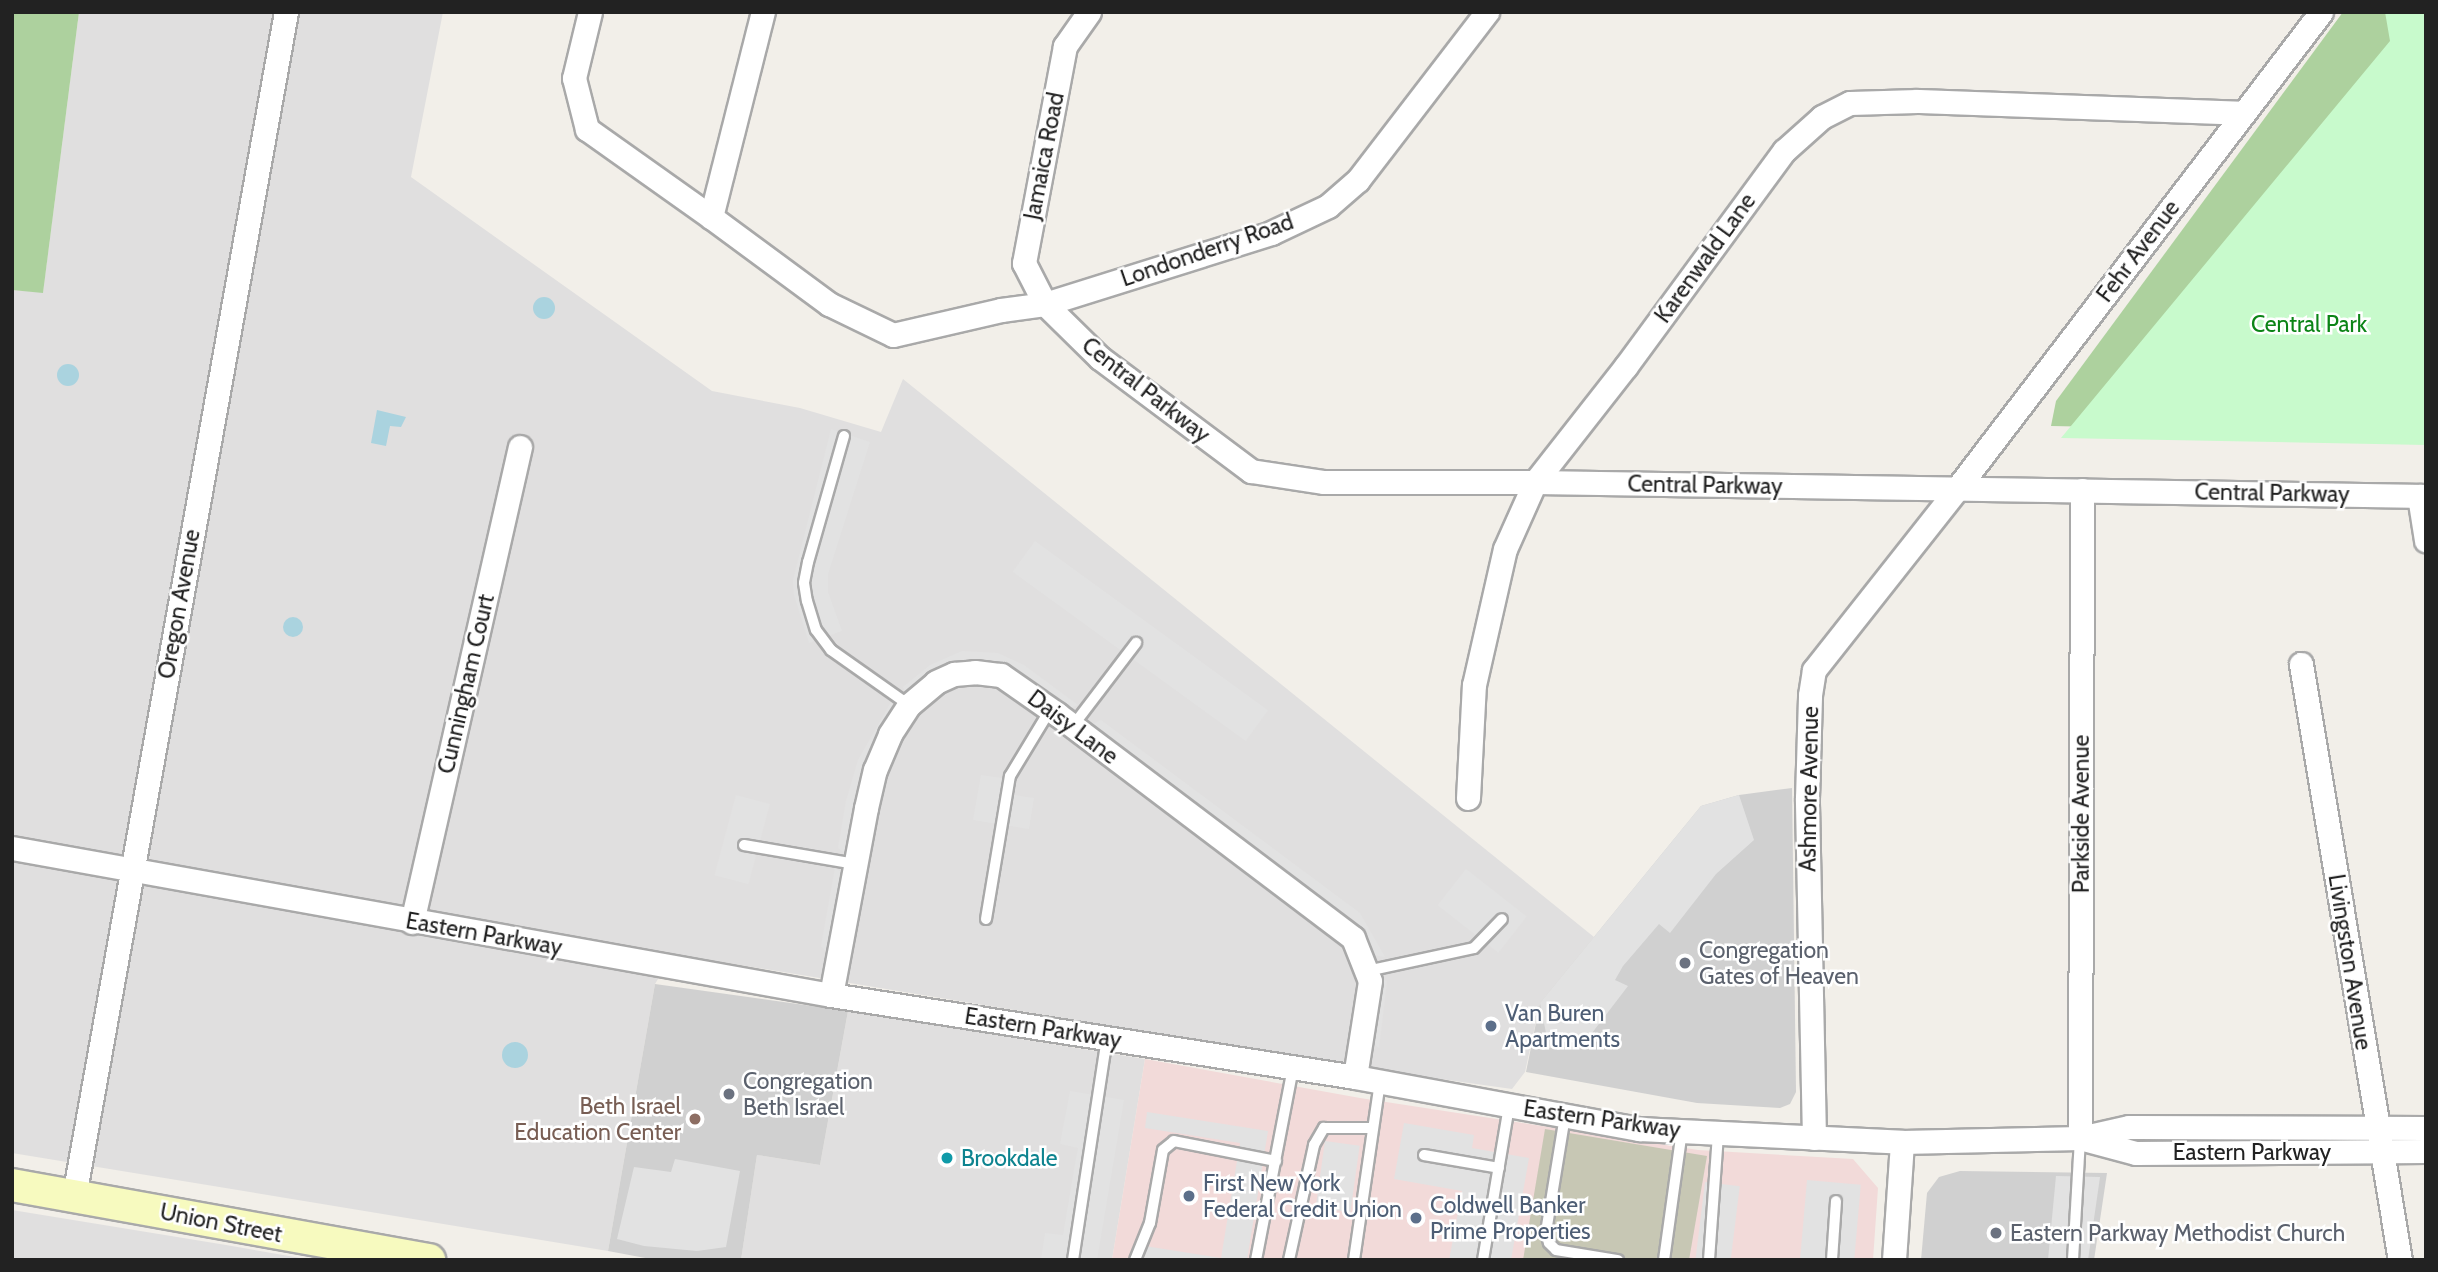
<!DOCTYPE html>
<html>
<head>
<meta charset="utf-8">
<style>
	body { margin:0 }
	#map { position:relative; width:2438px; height:1272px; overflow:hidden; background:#f2efe9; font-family:Cabin,sans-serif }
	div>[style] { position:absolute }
	.residential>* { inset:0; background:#e0dfdf }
	.commercial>* { inset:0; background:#f2dad9 }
	.religious>* { inset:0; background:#d0d0d0 }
	.construction>* { inset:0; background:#c7c7b4 }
	.forest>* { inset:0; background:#add19e }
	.park>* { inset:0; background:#c8facc }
	.parking>* { inset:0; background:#e2e2e2; transform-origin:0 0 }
	.water>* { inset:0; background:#aad3df }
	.round { border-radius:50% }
	.roads { filter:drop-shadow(2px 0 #a9a9a9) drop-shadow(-2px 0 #a9a9a9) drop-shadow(0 2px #a9a9a9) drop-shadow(0 -2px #a9a9a9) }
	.service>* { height:10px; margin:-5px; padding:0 5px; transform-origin:5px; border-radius:5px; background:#fff }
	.minor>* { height:23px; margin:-11.5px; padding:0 11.5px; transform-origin:11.5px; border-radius:11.5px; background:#fff }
	.secondary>* { height:32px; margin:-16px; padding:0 16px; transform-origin:16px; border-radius:16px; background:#f7fabf }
	.dots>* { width:19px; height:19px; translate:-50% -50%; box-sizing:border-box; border:4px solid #fff; border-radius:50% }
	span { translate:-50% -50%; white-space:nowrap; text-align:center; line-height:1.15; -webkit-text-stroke:5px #fff; paint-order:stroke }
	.street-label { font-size:23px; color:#222 }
	.park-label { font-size:23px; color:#0c8416 }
	.worship-label { font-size:23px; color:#5b616d }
	.left { translate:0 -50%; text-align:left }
	.service-label { font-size:23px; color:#4e5e75 }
	.education-label { font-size:23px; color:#785e54 }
	.right { translate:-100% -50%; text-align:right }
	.culture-label { font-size:23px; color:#0d838f }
	.frame { position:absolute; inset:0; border:14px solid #222; pointer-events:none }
</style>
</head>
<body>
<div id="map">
	<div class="residential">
		<i style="clip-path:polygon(79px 12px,443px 12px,411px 177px,712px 391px,800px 408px,881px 432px,903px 379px,1594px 937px,1540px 1003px,1525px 1072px,1512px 1089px,1398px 1073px,673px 954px,655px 984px,608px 1251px,12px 1153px,12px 290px,43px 292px)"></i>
		<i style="clip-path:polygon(848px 1011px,1145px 1059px,1112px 1260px,741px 1260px,757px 1155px,820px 1165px)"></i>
		<i style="clip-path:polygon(12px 1210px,226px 1245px,312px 1260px,12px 1260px)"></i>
	</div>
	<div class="commercial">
		<i style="clip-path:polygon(1145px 1059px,1360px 1098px,1660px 1144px,1698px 1150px,1853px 1159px,1878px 1188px,1873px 1260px,1112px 1260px)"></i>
	</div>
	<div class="religious">
		<i style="clip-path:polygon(1792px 788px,1796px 1092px,1790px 1104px,1780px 1108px,1697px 1103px,1526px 1072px,1540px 1003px,1701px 806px,1739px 795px)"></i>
		<i style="clip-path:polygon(655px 984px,848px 1011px,820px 1165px,757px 1155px,741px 1260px,656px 1260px,608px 1251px)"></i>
		<i style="clip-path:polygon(1960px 1171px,2107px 1173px,2094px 1260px,1921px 1260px,1927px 1193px,1939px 1177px)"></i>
	</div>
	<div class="construction">
		<i style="clip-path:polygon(1545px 1129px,1707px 1156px,1689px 1260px,1523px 1260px)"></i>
	</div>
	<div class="forest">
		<i style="clip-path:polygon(12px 12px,79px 12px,43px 293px,12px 290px)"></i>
		<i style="clip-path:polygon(2343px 12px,2426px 12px,2426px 433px,2051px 426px,2056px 401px)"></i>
	</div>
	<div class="park">
		<i style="clip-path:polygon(2385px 12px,2426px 12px,2426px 445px,2061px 438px,2390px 41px)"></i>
	</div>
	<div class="parking">
		<i style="clip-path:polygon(831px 429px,870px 442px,828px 574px,828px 592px,842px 631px,809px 643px,794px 595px,793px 580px)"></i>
		<i style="left:1035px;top:541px;width:288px;height:38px;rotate:36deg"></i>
		<i style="clip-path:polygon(962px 651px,998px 653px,1024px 665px,1078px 705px,1057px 714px,975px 672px,910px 704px,903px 687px,930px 665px)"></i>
		<i style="clip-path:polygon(891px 702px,901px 717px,856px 862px,838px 848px,846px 801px,858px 760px)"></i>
		<i style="clip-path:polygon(1101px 720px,1360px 913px,1385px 957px,1361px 953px,1079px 731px)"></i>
		<i style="clip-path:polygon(981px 775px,1016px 780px,1014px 795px,1034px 798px,1029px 829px,973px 820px)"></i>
		<i style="left:736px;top:795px;width:35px;height:83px;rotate:15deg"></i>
		<i style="clip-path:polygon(1739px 795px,1754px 840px,1716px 874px,1670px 933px,1659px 924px,1623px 966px,1615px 980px,1628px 986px,1592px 1033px,1591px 1045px,1549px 1048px,1540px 1003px,1701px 806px)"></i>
		<i style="clip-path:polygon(835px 868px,853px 880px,837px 964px,821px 946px)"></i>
		<i style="left:1466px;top:869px;width:77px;height:46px;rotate:38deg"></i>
		<i style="clip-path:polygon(1367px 973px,1387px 981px,1379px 1048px,1362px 1035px)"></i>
		<i style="clip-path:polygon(1070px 1091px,1124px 1100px,1097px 1260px,1041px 1260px,1045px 1233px,1063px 1235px,1075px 1164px,1078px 1148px,1060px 1144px)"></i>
		<i style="clip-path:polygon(1147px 1112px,1268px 1131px,1247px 1260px,1142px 1260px,1145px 1246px,1221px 1258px,1240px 1143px,1145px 1128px)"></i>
		<i style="clip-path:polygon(1404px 1123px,1474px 1135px,1472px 1148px,1529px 1158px,1511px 1260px,1449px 1260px,1462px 1191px,1394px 1179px)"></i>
		<i style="left:1325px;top:1141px;width:35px;height:67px;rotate:8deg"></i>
		<i style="clip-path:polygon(675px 1159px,740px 1171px,726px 1247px,697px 1251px,644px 1246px,617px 1239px,634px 1167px,671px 1172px)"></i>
		<i style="clip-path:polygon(2056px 1176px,2100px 1177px,2088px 1260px,2048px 1260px)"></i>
		<i style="left:1807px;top:1180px;width:54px;height:80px;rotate:5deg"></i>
		<i style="left:1705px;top:1182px;width:35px;height:78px;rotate:7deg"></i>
	</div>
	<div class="water">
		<i class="round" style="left:533px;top:297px;width:22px;height:22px"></i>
		<i class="round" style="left:57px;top:364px;width:22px;height:22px"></i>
		<i style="clip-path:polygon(377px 410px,406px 417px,401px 427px,390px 426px,386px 446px,371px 443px)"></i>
		<i class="round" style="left:283px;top:617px;width:20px;height:20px"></i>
		<i class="round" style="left:502px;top:1042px;width:26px;height:26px"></i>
	</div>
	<div class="roads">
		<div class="service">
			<i style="left:844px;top:436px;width:131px;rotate:105.9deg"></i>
			<i style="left:808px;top:562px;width:21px;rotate:101deg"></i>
			<i style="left:804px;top:583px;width:18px;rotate:81deg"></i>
			<i style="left:807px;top:601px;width:30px;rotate:73deg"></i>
			<i style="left:816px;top:630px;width:25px;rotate:53deg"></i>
			<i style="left:831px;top:650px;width:95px;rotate:35.2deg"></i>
			<i style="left:1072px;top:727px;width:106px;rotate:-52.7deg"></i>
			<i style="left:744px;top:845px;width:113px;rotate:9.7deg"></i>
			<i style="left:986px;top:919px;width:145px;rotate:-80.5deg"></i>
			<i style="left:1010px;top:776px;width:77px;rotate:-58.8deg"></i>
			<i style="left:1367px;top:971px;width:109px;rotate:-12.1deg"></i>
			<i style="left:1474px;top:948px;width:40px;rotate:-46deg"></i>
			<i style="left:1565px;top:1116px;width:118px;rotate:99.3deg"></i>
			<i style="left:1546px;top:1232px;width:11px;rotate:75deg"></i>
			<i style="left:1549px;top:1243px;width:10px;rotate:45deg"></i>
			<i style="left:1556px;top:1250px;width:63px;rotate:9.2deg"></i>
			<i style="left:1424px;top:1155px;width:76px;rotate:9.8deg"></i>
			<i style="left:1073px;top:1260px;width:225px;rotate:-81.3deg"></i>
			<i style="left:1135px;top:1260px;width:40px;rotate:-68deg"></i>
			<i style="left:1150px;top:1223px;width:74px;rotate:-79.9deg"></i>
			<i style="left:1163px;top:1150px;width:14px;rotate:-39deg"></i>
			<i style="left:1174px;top:1141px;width:104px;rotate:11.1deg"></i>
			<i style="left:1256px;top:1260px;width:197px;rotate:-79.1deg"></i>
			<i style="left:1289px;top:1260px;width:118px;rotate:-77.7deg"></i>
			<i style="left:1314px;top:1145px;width:20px;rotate:-60deg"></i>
			<i style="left:1324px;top:1128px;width:48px"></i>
			<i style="left:1354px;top:1260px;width:181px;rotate:-81.7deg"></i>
			<i style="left:1483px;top:1260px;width:156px;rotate:-80.4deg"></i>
			<i style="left:1664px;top:1260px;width:130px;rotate:-82.1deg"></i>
			<i style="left:1709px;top:1260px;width:127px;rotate:-85.9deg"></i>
			<i style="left:1832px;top:1260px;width:59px;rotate:-86.1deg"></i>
			<i style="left:2073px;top:1260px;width:122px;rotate:-86.7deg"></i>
		</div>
		<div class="minor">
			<i style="left:590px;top:12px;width:68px;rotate:103.6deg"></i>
			<i style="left:574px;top:78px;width:53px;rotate:75.7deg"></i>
			<i style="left:587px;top:129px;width:152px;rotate:35.4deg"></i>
			<i style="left:711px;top:217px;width:211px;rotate:-75.8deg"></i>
			<i style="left:1089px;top:12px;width:42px;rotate:125.2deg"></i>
			<i style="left:1065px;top:46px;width:221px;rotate:100.7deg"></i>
			<i style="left:1024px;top:263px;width:46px;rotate:62.9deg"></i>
			<i style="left:1045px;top:304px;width:77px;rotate:44.5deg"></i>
			<i style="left:1100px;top:358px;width:189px;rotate:36.8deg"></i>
			<i style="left:1251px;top:471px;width:74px;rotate:8.6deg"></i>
			<i style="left:1324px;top:482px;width:211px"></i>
			<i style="left:1535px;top:482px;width:891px;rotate:0.9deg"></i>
			<i style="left:711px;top:217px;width:147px;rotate:36.4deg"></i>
			<i style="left:829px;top:304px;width:71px;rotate:25.8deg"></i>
			<i style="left:893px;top:335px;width:111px;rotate:-13deg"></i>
			<i style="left:1001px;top:310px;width:44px;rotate:-7.8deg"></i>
			<i style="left:1045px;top:304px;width:237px;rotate:-17.4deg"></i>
			<i style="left:1271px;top:233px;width:63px;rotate:-25.3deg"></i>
			<i style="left:1328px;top:206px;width:40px;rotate:-41deg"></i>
			<i style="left:1358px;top:180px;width:212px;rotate:-52.5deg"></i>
			<i style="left:2419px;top:496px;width:45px;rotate:81deg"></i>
			<i style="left:2301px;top:664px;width:604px;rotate:80.57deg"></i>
			<i style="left:1468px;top:798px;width:113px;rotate:-87deg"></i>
			<i style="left:1474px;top:685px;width:139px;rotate:-77.2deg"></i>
			<i style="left:1505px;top:549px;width:73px;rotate:-65.9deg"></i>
			<i style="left:1535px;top:482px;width:147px;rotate:-51.9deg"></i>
			<i style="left:1626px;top:366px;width:267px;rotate:-53.7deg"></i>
			<i style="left:1784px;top:151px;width:51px;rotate:-41.8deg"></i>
			<i style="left:1822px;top:117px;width:31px;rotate:-27deg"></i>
			<i style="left:1850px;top:103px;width:67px;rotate:-1.7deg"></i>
			<i style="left:1917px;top:101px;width:326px;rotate:2.1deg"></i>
			<i style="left:12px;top:848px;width:832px;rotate:10.18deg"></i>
			<i style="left:831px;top:995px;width:530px;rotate:8.89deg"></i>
			<i style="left:1355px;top:1077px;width:289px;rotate:10.4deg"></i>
			<i style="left:1639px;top:1129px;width:263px;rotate:2.8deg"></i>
			<i style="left:1902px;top:1142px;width:178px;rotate:-1.3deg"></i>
			<i style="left:2080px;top:1138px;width:50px;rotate:-12.7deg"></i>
			<i style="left:2129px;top:1127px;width:297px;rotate:0.2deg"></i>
			<i style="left:412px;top:922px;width:487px;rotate:-77.2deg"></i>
			<i style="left:831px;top:995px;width:190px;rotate:-79.4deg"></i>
			<i style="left:866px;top:808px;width:39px;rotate:-77deg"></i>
			<i style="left:875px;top:770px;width:39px;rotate:-67deg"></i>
			<i style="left:890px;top:734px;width:35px;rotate:-57deg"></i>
			<i style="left:909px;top:705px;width:35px;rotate:-40deg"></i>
			<i style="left:936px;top:682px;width:20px;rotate:-24deg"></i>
			<i style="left:954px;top:674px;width:21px;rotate:-5deg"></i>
			<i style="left:975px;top:672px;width:26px;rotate:7deg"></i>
			<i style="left:1001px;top:675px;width:68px;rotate:34.9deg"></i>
			<i style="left:1057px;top:714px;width:371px;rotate:37.1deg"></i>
			<i style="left:1353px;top:938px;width:46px;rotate:68.4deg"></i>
			<i style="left:1370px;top:981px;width:97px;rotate:98.9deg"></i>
			<i style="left:1814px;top:1138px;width:340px;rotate:-91.2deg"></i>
			<i style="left:1807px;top:798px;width:103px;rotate:-88.3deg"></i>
			<i style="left:1810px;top:695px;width:25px;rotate:-81deg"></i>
			<i style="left:1814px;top:670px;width:229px;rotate:-51.7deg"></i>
			<i style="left:1956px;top:490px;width:601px;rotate:-52.63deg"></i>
			<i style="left:2080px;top:1138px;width:648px;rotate:-89.82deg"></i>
			<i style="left:2083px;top:1139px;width:55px;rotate:14.8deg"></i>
			<i style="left:2136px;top:1153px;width:290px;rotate:-0.4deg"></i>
			<i style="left:74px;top:1196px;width:1203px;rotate:-79.85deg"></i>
			<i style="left:1894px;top:1260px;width:118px;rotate:-86.1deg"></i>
		</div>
		<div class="secondary">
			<i style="left:12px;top:1185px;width:424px;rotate:10.2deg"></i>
		</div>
	</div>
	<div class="dots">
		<i style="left:1685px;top:963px;background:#6b7280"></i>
		<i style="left:1491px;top:1026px;background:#5c6f8a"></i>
		<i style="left:729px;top:1094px;background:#6b7280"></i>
		<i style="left:695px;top:1119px;background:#8d6e63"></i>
		<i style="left:947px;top:1158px;background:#0f9aa8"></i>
		<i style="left:1189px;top:1196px;background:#5c6f8a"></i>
		<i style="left:1416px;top:1218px;background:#5c6f8a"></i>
		<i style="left:1996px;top:1233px;background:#6b7280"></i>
	</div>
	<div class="street-label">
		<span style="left:1044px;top:156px;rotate:-79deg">Jamaica Road</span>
		<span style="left:1207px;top:250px;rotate:-19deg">Londonderry Road</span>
		<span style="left:2138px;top:251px;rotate:-53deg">Fehr Avenue</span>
		<span style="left:1705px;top:258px;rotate:-54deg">Karenwald Lane</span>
		<span style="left:1146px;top:390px;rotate:38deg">Central Parkway</span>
		<span style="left:1705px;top:485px;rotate:1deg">Central Parkway</span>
		<span style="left:2272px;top:493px;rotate:1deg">Central Parkway</span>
		<span style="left:179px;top:604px;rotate:-80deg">Oregon Avenue</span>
		<span style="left:466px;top:684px;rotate:-77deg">Cunningham Court</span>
		<span style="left:1073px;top:727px;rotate:37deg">Daisy Lane</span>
		<span style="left:1809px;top:789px;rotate:-89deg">Ashmore Avenue</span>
		<span style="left:2081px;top:814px;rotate:-90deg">Parkside Avenue</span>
		<span style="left:484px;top:934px;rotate:10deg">Eastern Parkway</span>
		<span style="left:2350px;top:962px;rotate:81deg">Livingston Avenue</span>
		<span style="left:1043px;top:1028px;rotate:9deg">Eastern Parkway</span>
		<span style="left:1602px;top:1119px;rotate:8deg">Eastern Parkway</span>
		<span style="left:2252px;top:1152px">Eastern Parkway</span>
		<span style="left:221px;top:1223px;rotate:11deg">Union Street</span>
	</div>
	<div class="park-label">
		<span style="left:2309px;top:324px">Central Park</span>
	</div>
	<div class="worship-label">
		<span class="left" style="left:1699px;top:963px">Congregation<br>Gates of Heaven</span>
		<span class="left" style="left:743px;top:1094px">Congregation<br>Beth Israel</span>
		<span class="left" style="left:2010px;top:1233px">Eastern Parkway Methodist Church</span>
	</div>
	<div class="service-label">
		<span class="left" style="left:1505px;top:1026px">Van Buren<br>Apartments</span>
		<span class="left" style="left:1203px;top:1196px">First New York<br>Federal Credit Union</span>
		<span class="left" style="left:1430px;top:1218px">Coldwell Banker<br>Prime Properties</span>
	</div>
	<div class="education-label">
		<span class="right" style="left:681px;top:1119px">Beth Israel<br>Education Center</span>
	</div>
	<div class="culture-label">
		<span class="left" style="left:961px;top:1158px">Brookdale</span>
	</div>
	<div class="frame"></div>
</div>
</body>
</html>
